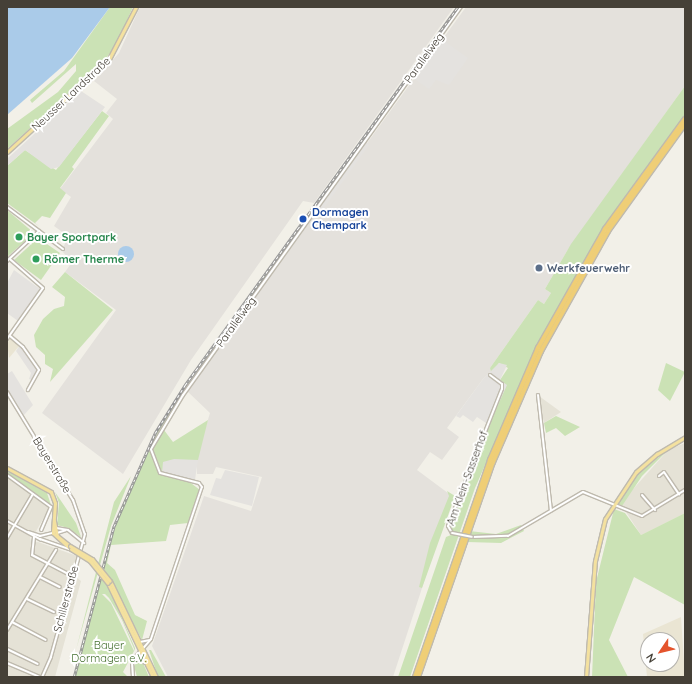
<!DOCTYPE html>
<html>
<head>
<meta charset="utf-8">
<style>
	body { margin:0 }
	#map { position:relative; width:692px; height:684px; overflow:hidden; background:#f2f0e8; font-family:Quicksand,sans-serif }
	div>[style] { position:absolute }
	.residential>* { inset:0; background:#e5e2d6 }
	.industrial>* { inset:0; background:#e4e1dc }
	.education>* { inset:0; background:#eae5d3 }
	.green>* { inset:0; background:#cbe2b5 }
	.parking>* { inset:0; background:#e4e2df }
	.water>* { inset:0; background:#aacbe9 }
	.round { border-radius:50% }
	.roads { filter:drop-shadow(1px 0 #bfbaae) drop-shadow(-1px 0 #bfbaae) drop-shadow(0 1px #bfbaae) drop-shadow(0 -1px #bfbaae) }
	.minor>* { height:2px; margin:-1px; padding:0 1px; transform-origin:1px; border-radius:1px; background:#fff }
	.major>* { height:3px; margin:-1.5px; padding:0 1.5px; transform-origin:1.5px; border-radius:1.5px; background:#f4e19f }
	.highway>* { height:4px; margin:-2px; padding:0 2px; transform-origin:2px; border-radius:2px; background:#efce76 }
	.rail>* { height:2.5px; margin-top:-1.25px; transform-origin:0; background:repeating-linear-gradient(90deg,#fff 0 3px,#969696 0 6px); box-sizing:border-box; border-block:1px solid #969696 }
	.bridges { filter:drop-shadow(1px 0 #bfbaae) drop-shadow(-1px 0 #bfbaae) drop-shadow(0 1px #bfbaae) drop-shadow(0 -1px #bfbaae) }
	.minor-bridge>* { height:2px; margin:-1px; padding:0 1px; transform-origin:1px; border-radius:1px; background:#fff }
	.major-bridge>* { height:3px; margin:-1.5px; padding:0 1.5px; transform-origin:1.5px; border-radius:1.5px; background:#f4e19f }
	.dots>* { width:11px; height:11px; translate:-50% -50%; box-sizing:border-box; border:2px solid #fff; border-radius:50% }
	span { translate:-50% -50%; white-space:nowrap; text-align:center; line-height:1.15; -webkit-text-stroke:4px #fff; paint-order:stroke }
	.street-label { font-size:11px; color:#454037 }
	.transit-label { font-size:11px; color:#164399; font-weight:700 }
	.left { translate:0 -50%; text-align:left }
	.leisure-label { font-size:11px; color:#27864d; font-weight:700 }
	.service-label { font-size:11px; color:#4e5e75; font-weight:700 }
	.park-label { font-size:11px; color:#457030 }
	.frame { position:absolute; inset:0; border:8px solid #454037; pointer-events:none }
	.north { position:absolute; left:640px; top:632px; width:40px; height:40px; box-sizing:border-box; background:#fff; border:1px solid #b5b3af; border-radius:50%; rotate:235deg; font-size:11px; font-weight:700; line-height:16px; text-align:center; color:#454037 }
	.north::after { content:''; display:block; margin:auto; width:14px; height:18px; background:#e4542d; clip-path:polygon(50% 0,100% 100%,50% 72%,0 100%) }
</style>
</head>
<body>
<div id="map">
	<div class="residential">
		<i style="clip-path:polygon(539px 396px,561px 412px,544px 423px,540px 405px)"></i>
		<i style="clip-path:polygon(685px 443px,685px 513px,641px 535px,622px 506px,626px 497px,668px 450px)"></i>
		<i style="clip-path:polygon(7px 476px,50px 507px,35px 533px,30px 536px,31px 543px,38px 542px,77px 556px,71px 573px,81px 581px,55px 677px,7px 677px)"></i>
	</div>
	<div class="industrial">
		<i style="clip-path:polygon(140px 7px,454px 7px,314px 203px,303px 201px,191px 360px,123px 474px,42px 413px,116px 310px,65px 272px,72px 262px,62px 251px,68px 236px,54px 226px,71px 197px,60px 189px,113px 119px,106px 113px,117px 99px,94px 81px,119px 53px)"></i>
		<i style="clip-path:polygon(466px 7px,685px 7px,685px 86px,567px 251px,545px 289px,551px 293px,544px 304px,538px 300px,490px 368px,493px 370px,483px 379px,447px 428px,459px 437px,442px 460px,430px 452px,417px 470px,452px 496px,393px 677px,168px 677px,152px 646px,204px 496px,251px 511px,262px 477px,216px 467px,213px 474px,197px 474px,197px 456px,210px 413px,187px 391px)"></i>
	</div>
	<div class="education">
		<i style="clip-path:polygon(11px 338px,20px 345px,9px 358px,7px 343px)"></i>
		<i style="clip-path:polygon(evenodd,681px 617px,685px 677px,647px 677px,643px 634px,681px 617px,648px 640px,672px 640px,672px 664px,648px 664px,648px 640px)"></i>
	</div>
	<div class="green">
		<i style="clip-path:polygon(110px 7px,133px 7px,115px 47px,102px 63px,7px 149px,7px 129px,58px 92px,76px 71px,76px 64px,32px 103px,30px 100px,64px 71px)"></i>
		<i style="clip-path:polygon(685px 86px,685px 115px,610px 218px,542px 336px,475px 488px,410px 677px,398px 677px,446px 537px,456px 533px,451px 530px,451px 525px,489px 425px,500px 380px,508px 368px,499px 363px,492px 374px,490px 368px,538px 300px,544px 304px,551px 293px,545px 289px,571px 244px)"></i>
		<i style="clip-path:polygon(102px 111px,109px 116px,72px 167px,74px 169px,60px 188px,66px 193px,50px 218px,42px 216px,35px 223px,40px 227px,7px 203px,7px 166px,25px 150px,56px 170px)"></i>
		<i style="clip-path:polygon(7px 210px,34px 233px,7px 257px)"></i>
		<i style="clip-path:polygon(38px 238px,60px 253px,41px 280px,14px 260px)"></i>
		<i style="clip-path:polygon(65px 272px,113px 310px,50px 382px,53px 369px,45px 364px,45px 355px,36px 347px,34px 335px,43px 319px,54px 309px,64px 306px,65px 297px,52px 287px)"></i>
		<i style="clip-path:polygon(266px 274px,268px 275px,182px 394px,151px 447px,150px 454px,164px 430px,173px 442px,208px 420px,198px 460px,163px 462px,200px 490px,188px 523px,170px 525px,166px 541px,111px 545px,107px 563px,115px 570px,135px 615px,147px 621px,142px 640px,103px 567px,119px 514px,162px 422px)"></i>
		<i style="clip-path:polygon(666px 363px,685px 372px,670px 401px,658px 390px)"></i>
		<i style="clip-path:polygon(556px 416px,580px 427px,565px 436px,556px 428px,546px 433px,544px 423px)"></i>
		<i style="clip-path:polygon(668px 450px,642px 476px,622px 506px,617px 503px,638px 473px)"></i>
		<i style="clip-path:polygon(7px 471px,47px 493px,52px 508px,7px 473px)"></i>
		<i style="clip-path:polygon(131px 476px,111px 526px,76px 650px,114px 502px)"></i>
		<i style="clip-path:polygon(447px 491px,455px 496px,422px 588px,419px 587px,430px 543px,449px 496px)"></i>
		<i style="clip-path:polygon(55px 492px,76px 523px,81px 537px,68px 528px,57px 525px,59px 503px)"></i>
		<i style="clip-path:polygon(614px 509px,625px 513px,641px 535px,685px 513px,685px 605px,634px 577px,609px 640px,628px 677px,592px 677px,596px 582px)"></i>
		<i style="clip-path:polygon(521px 525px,524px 531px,501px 543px,467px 542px,469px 531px,496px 534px)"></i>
		<i style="clip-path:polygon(101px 576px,110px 591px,135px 648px,135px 651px,122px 620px,109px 598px,105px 594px,102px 594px,111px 603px,134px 651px,123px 672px,128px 677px,74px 677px)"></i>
		<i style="clip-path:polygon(149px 650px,151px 650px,166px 677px,158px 677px)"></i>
		<i style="clip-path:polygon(138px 661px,143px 663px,149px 677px,137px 677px,134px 666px)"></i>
	</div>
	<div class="parking">
		<i style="clip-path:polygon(440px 38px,468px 58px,449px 85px,436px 80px,429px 89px,412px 77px)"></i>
		<i style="clip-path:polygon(81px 91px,105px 107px,59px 167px,51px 169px,25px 150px,7px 166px,7px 159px)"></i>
		<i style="clip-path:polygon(366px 142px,369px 145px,321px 212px,318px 208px)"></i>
		<i style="clip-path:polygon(14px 270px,40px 289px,18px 321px,7px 313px,7px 283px)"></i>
		<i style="clip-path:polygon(20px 345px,38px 370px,34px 381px,29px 379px,31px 373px,16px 351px)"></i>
		<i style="clip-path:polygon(499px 363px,507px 365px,500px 380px,507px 385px,489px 425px,477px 417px,473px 422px,463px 415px,460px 418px,456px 416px,483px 379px)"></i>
		<i style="clip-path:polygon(12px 371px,33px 405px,23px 416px,7px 389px,7px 374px)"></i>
		<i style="clip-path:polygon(174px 459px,198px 460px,195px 480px,162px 473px,163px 462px)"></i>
		<i style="clip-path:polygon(225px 470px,259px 477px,252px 506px,210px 495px,216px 478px,221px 479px)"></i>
	</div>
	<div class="water">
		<i style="clip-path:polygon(7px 7px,110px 7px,72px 58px,7px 115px)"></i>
		<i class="round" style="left:118px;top:246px;width:16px;height:16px"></i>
	</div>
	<div class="roads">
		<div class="minor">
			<i style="left:7px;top:207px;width:70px;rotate:36.9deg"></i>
			<i style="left:7px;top:261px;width:44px;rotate:-43.2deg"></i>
			<i style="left:10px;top:336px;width:17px;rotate:40deg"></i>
			<i style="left:23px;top:347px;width:28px;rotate:55deg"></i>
			<i style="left:39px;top:370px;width:23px;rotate:119deg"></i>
			<i style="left:7px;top:339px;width:62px;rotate:-54.8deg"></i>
			<i style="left:43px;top:288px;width:43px;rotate:-138.8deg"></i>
			<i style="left:7px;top:392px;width:127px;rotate:58.6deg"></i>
			<i style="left:73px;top:500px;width:36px;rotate:71deg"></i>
			<i style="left:85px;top:534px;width:128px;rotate:105.5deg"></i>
			<i style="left:51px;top:657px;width:22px;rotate:114deg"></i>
			<i style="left:538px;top:395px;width:116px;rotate:83.6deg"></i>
			<i style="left:7px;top:475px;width:54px;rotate:36deg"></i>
			<i style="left:51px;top:507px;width:25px;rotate:113deg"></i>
			<i style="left:659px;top:476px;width:6px;rotate:-39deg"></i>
			<i style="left:664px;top:472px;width:27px;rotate:56deg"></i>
			<i style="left:642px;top:495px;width:20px;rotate:49deg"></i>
			<i style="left:7px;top:521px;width:38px;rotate:29deg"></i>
			<i style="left:40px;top:539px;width:31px;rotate:19deg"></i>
			<i style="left:56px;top:528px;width:12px;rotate:9deg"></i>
			<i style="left:68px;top:530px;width:21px;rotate:39deg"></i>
			<i style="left:28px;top:532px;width:13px;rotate:18deg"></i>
			<i style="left:40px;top:536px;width:12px;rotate:-14deg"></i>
			<i style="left:57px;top:533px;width:9px;rotate:-18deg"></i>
			<i style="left:452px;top:533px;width:8px;rotate:-120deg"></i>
			<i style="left:448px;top:526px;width:147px;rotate:-68.5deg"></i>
			<i style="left:502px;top:389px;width:5px;rotate:-90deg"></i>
			<i style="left:502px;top:384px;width:15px;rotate:-143deg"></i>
			<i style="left:34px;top:537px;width:18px;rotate:96deg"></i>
			<i style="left:32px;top:555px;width:45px;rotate:27.7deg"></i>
			<i style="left:472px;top:537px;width:36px;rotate:-2deg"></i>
			<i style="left:508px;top:536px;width:87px;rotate:-30.4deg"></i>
			<i style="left:583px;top:492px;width:64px;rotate:22.1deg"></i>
			<i style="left:642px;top:516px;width:50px;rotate:-31.2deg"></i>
			<i style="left:7px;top:538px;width:51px;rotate:-59.4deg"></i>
			<i style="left:40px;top:577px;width:22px;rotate:27deg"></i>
			<i style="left:27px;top:599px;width:30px;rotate:26deg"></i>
			<i style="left:12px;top:622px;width:38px;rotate:28deg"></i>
			<i style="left:7px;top:630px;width:94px;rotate:-58.5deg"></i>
			<i style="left:140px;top:642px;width:10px;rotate:-11deg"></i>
			<i style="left:7px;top:649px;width:34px;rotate:26deg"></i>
			<i style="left:132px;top:661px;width:8px;rotate:-14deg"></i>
			<i style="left:140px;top:659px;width:6px;rotate:39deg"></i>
			<i style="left:7px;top:663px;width:36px;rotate:23deg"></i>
			<i style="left:133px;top:677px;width:16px;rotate:-94deg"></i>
			<i style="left:132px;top:661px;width:29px;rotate:-49deg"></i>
			<i style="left:151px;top:639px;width:160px;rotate:-71.5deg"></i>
			<i style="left:202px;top:487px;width:5px;rotate:-127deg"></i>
			<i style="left:199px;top:483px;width:40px;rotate:-165.6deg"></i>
			<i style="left:160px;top:473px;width:26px;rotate:-111deg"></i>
			<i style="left:151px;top:449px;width:63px;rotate:-59.3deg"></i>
			<i style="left:183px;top:395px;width:477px;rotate:-54.4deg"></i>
		</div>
		<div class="major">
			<i style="left:7px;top:152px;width:138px;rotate:-42.4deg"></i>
			<i style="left:109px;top:59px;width:59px;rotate:-62.6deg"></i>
			<i style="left:7px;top:468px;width:50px;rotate:28.6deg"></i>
			<i style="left:51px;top:492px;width:12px;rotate:70deg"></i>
			<i style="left:55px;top:503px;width:30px;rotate:94deg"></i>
			<i style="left:53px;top:533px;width:24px;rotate:42deg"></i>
			<i style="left:54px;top:521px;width:15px;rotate:79deg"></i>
			<i style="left:57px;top:536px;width:16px;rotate:38deg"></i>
			<i style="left:110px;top:581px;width:106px;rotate:64.4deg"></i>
			<i style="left:108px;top:583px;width:104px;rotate:64.4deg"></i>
			<i style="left:586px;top:677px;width:116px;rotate:-85.6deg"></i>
			<i style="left:595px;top:561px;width:43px;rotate:-76.6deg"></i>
			<i style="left:605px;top:519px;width:56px;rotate:-56.6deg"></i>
			<i style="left:636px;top:472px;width:28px;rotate:-41deg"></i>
			<i style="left:657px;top:454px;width:33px;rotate:-31deg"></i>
		</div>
		<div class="highway">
			<i style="left:415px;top:677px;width:230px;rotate:-70.9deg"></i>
			<i style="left:490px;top:460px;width:122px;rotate:-66.8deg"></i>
			<i style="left:538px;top:348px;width:137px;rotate:-60.6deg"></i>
			<i style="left:605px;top:229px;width:136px;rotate:-54deg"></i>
			<i style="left:418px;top:677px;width:228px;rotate:-70.8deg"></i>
			<i style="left:493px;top:462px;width:121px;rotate:-66.6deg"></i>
			<i style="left:541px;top:351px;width:137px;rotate:-60.8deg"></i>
			<i style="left:608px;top:231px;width:132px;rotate:-54.3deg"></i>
		</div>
	</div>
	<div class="rail">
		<i style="left:74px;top:677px;width:156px;rotate:-75.2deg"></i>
		<i style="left:114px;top:526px;width:102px;rotate:-66.2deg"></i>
		<i style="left:155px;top:433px;width:57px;rotate:-58deg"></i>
		<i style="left:185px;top:385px;width:466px;rotate:-54.2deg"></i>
	</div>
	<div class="bridges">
		<div class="minor-bridge">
			<i style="left:452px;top:533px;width:20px;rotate:11deg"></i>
		</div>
		<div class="major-bridge">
			<i style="left:70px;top:546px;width:26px;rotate:31deg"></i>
			<i style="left:92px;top:559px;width:28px;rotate:51deg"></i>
			<i style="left:71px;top:549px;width:22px;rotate:32deg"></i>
			<i style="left:90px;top:561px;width:28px;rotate:51deg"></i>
		</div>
	</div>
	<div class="dots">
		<i style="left:303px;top:219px;background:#1a4fb4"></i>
		<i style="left:19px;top:237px;background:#2e9e5b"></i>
		<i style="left:36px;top:259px;background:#2e9e5b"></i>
		<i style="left:539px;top:268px;background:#5c6f8a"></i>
	</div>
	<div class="street-label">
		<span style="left:424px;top:58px;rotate:-54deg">Parallelweg</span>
		<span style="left:71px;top:94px;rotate:-43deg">Neusser Landstraße</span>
		<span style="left:236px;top:322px;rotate:-54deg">Parallelweg</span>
		<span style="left:52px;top:465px;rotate:59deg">Bayerstraße</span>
		<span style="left:467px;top:478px;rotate:-70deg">Am Klein-Sasserhof</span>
		<span style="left:66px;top:599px;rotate:-75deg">Schillerstraße</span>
	</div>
	<div class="transit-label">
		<span class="left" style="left:312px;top:219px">Dormagen<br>Chempark</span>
	</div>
	<div class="leisure-label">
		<span class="left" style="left:27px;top:237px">Bayer Sportpark</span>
		<span class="left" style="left:44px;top:259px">Römer Therme</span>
	</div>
	<div class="service-label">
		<span class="left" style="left:547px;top:268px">Werkfeuerwehr</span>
	</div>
	<div class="park-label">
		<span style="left:109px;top:652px">Bayer<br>Dormagen e.V.</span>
	</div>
	<div class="frame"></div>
	<div class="north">N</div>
</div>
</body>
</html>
